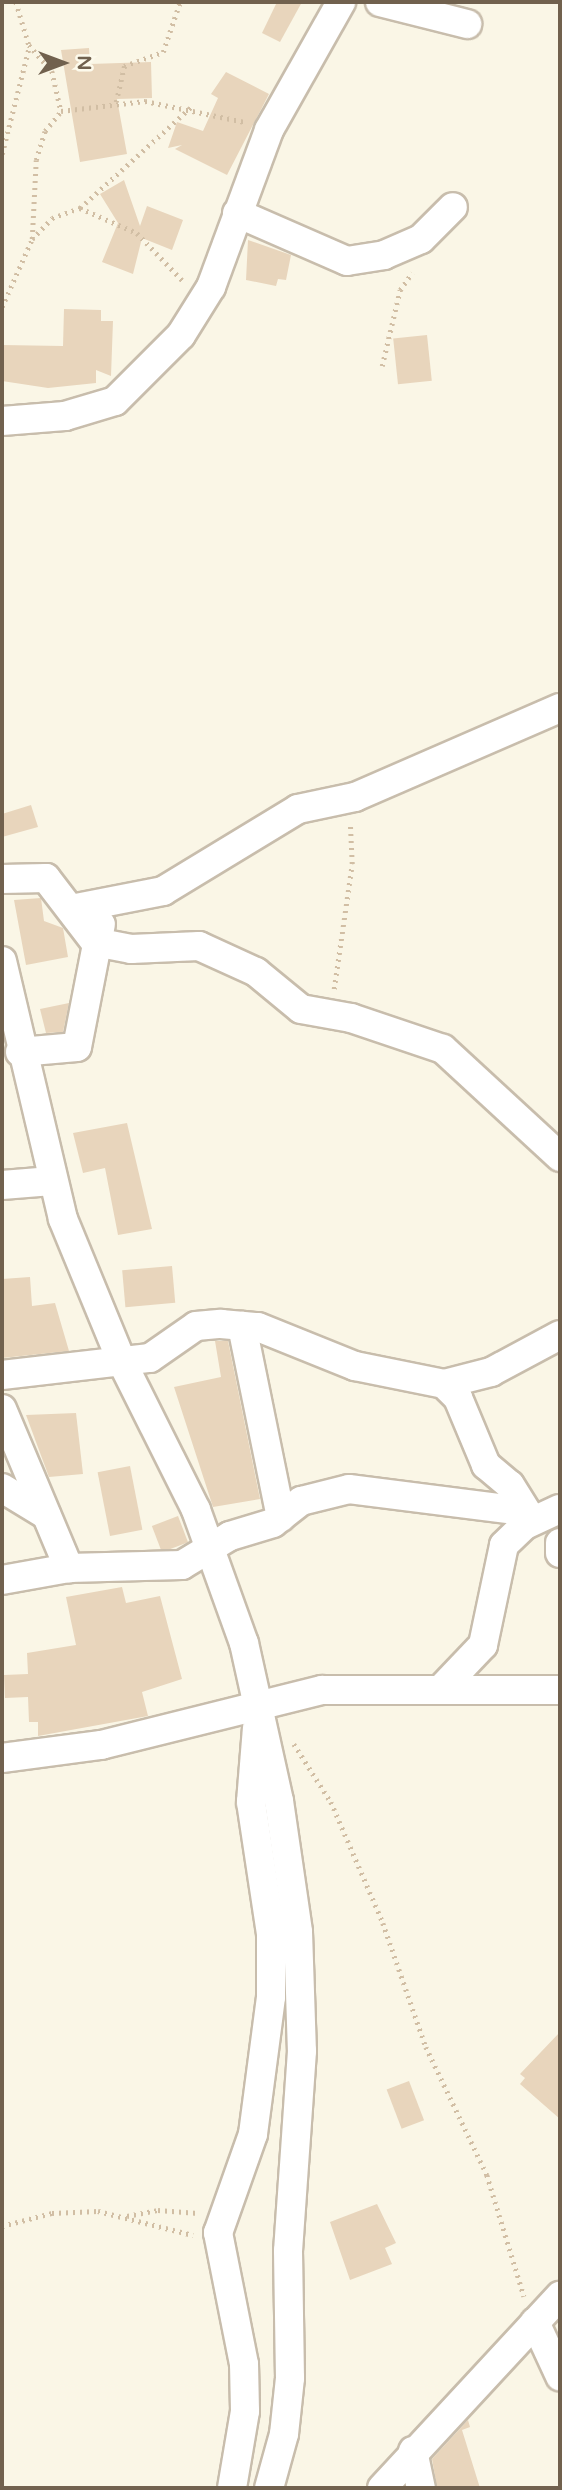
<!DOCTYPE html>
<html>
<head>
<meta charset="utf-8">
<style>
	body { margin:0 }
	#map { position:relative; width:562px; height:2490px; overflow:hidden; background:#faf6e6; font-family:"Varela Round",sans-serif }
	div>[style] { position:absolute }
	.building>* { inset:0; background:#e8d5bc; transform-origin:0 0 }
	.path>* { height:4.5px; margin-top:-2.25px; transform-origin:0; background:repeating-linear-gradient(90deg,#d1bea4 0 2px,transparent 0 7px) }
	.roads { filter:drop-shadow(2px 0 #c8bdac) drop-shadow(-2px 0 #c8bdac) drop-shadow(0 2px #c8bdac) drop-shadow(0 -2px #c8bdac) }
	.minor>* { height:28px; margin:-14px; padding:0 14px; transform-origin:14px; border-radius:14px; background:#fff }
	span { translate:-50% -50%; white-space:nowrap; text-align:center; line-height:1.15; -webkit-text-stroke:6px #fdfaec; paint-order:stroke }
	.frame { position:absolute; inset:0; border:4px solid #71614e; pointer-events:none }
	.north { position:absolute; left:28px; top:28px; width:70px; height:70px; -webkit-text-stroke:5px #fdfaec; paint-order:stroke; rotate:90deg; font-size:19px; font-weight:700; line-height:28px; text-align:center; color:#71614e }
	.north::after { content:''; display:block; margin:auto; width:24px; height:32px; background:#71614e; clip-path:polygon(50% 0,100% 100%,50% 72%,0 100%) }
</style>
</head>
<body>
<div id="map">
	<div class="building">
		<i style="clip-path:polygon(277px 2px,302px 2px,280px 42px,262px 33px)"></i>
		<i style="clip-path:polygon(89px 48px,90px 64px,151px 62px,152px 98px,117px 99px,127px 154px,80px 162px,61px 50px)"></i>
		<i style="clip-path:polygon(226px 72px,269px 94px,227px 175px,175px 149px,182px 145px,168px 148px,177px 122px,203px 131px,218px 98px,211px 94px)"></i>
		<i style="clip-path:polygon(124px 180px,140px 226px,147px 206px,183px 220px,172px 250px,142px 238px,133px 274px,102px 262px,118px 223px,100px 194px)"></i>
		<i style="clip-path:polygon(248px 240px,291px 255px,286px 280px,278px 279px,276px 286px,246px 280px)"></i>
		<i style="clip-path:polygon(64px 309px,101px 310px,101px 321px,113px 321px,111px 376px,96px 370px,96px 383px,48px 388px,2px 381px,2px 345px,63px 346px)"></i>
		<i style="left:427px;top:335px;width:46px;height:34px;rotate:84deg"></i>
		<i style="clip-path:polygon(31px 805px,38px 827px,2px 837px,2px 814px)"></i>
		<i style="clip-path:polygon(41px 898px,44px 921px,63px 928px,68px 957px,26px 965px,14px 900px)"></i>
		<i style="clip-path:polygon(69px 1003px,63px 1032px,46px 1033px,40px 1009px)"></i>
		<i style="clip-path:polygon(127px 1123px,152px 1229px,118px 1235px,105px 1168px,83px 1173px,73px 1133px)"></i>
		<i style="left:172px;top:1266px;width:37px;height:50px;rotate:85deg"></i>
		<i style="clip-path:polygon(30px 1277px,32px 1306px,55px 1303px,69px 1351px,2px 1358px,2px 1279px)"></i>
		<i style="clip-path:polygon(215px 1341px,228px 1341px,260px 1499px,213px 1507px,174px 1387px,221px 1377px)"></i>
		<i style="clip-path:polygon(76px 1413px,83px 1474px,49px 1477px,26px 1415px)"></i>
		<i style="left:130px;top:1466px;width:65px;height:33px;rotate:79deg"></i>
		<i style="left:178px;top:1516px;width:28px;height:28px;rotate:69deg"></i>
		<i style="clip-path:polygon(122px 1587px,126px 1603px,160px 1596px,182px 1679px,142px 1692px,148px 1716px,38px 1736px,38px 1722px,29px 1722px,28px 1697px,5px 1698px,4px 1675px,28px 1674px,27px 1653px,76px 1645px,66px 1597px)"></i>
		<i style="clip-path:polygon(560px 2032px,560px 2119px,520px 2084px,525px 2078px,520px 2074px)"></i>
		<i style="left:409px;top:2081px;width:42px;height:24px;rotate:69deg"></i>
		<i style="clip-path:polygon(377px 2204px,396px 2243px,385px 2248px,392px 2264px,350px 2280px,330px 2222px)"></i>
		<i style="clip-path:polygon(468px 2420px,470px 2427px,462px 2430px,480px 2488px,437px 2488px,432px 2459px)"></i>
	</div>
	<div class="path">
		<i style="left:16px;top:2px;width:45px;rotate:73.2deg"></i>
		<i style="left:29px;top:45px;width:35px;rotate:49deg"></i>
		<i style="left:52px;top:71px;width:41px;rotate:77.3deg"></i>
		<i style="left:116px;top:102px;width:37px;rotate:-77deg"></i>
		<i style="left:124px;top:66px;width:41px;rotate:-19.7deg"></i>
		<i style="left:163px;top:52px;width:53px;rotate:-71.2deg"></i>
		<i style="left:2px;top:154px;width:110px;rotate:-75.8deg"></i>
		<i style="left:80px;top:208px;width:150px;rotate:-42.3deg"></i>
		<i style="left:32px;top:239px;width:79px;rotate:-87.1deg"></i>
		<i style="left:36px;top:160px;width:30px;rotate:-73deg"></i>
		<i style="left:45px;top:131px;width:26px;rotate:-51deg"></i>
		<i style="left:61px;top:111px;width:85px;rotate:-6.8deg"></i>
		<i style="left:145px;top:101px;width:102px;rotate:11.9deg"></i>
		<i style="left:2px;top:307px;width:74px;rotate:-66.2deg"></i>
		<i style="left:32px;top:239px;width:29px;rotate:-46deg"></i>
		<i style="left:52px;top:218px;width:30px;rotate:-20deg"></i>
		<i style="left:80px;top:208px;width:62px;rotate:23.7deg"></i>
		<i style="left:137px;top:233px;width:68px;rotate:46.2deg"></i>
		<i style="left:382px;top:366px;width:78px;rotate:-76.7deg"></i>
		<i style="left:400px;top:290px;width:21px;rotate:-55deg"></i>
		<i style="left:334px;top:989px;width:126px;rotate:-81.8deg"></i>
		<i style="left:352px;top:864px;width:42px;rotate:-92.7deg"></i>
		<i style="left:294px;top:1744px;width:69px;rotate:57.5deg"></i>
		<i style="left:331px;top:1802px;width:132px;rotate:66.7deg"></i>
		<i style="left:383px;top:1923px;width:131px;rotate:70.9deg"></i>
		<i style="left:426px;top:2047px;width:142px;rotate:64.5deg"></i>
		<i style="left:487px;top:2175px;width:127px;rotate:73deg"></i>
		<i style="left:127px;top:2216px;width:32px;rotate:-11deg"></i>
		<i style="left:158px;top:2210px;width:40px;rotate:4.3deg"></i>
		<i style="left:2px;top:2226px;width:52px;rotate:-14.6deg"></i>
		<i style="left:52px;top:2213px;width:46px;rotate:-2.5deg"></i>
		<i style="left:98px;top:2211px;width:98px;rotate:14.2deg"></i>
	</div>
	<div class="roads">
		<div class="minor">
			<i style="left:380px;top:2px;width:90px;rotate:14.2deg"></i>
			<i style="left:237px;top:213px;width:120px;rotate:23.6deg"></i>
			<i style="left:347px;top:261px;width:37px;rotate:-9deg"></i>
			<i style="left:384px;top:255px;width:40px;rotate:-23.4deg"></i>
			<i style="left:421px;top:239px;width:45px;rotate:-45deg"></i>
			<i style="left:2px;top:421px;width:63px;rotate:-4.5deg"></i>
			<i style="left:65px;top:416px;width:52px;rotate:-16.7deg"></i>
			<i style="left:115px;top:401px;width:93px;rotate:-45deg"></i>
			<i style="left:181px;top:335px;width:57px;rotate:-58deg"></i>
			<i style="left:211px;top:287px;width:167px;rotate:-69.7deg"></i>
			<i style="left:269px;top:130px;width:147px;rotate:-60.6deg"></i>
			<i style="left:2px;top:879px;width:44px;rotate:-1.3deg"></i>
			<i style="left:46px;top:878px;width:81px;rotate:52.6deg"></i>
			<i style="left:95px;top:942px;width:37px;rotate:11deg"></i>
			<i style="left:131px;top:949px;width:68px;rotate:-2.5deg"></i>
			<i style="left:199px;top:946px;width:63px;rotate:24.5deg"></i>
			<i style="left:256px;top:972px;width:58px;rotate:39.4deg"></i>
			<i style="left:301px;top:1009px;width:51px;rotate:10.2deg"></i>
			<i style="left:351px;top:1018px;width:97px;rotate:18.6deg"></i>
			<i style="left:443px;top:1049px;width:159px;rotate:42.7deg"></i>
			<i style="left:71px;top:909px;width:94px;rotate:-11.1deg"></i>
			<i style="left:163px;top:891px;width:158px;rotate:-31.3deg"></i>
			<i style="left:298px;top:809px;width:58px;rotate:-11.9deg"></i>
			<i style="left:355px;top:797px;width:223px;rotate:-23.5deg"></i>
			<i style="left:2px;top:961px;width:265px;rotate:76.7deg"></i>
			<i style="left:63px;top:1219px;width:155px;rotate:67.6deg"></i>
			<i style="left:122px;top:1362px;width:165px;rotate:63.4deg"></i>
			<i style="left:196px;top:1510px;width:141px;rotate:70.2deg"></i>
			<i style="left:244px;top:1643px;width:162px;rotate:77.5deg"></i>
			<i style="left:279px;top:1801px;width:132px;rotate:81.7deg"></i>
			<i style="left:298px;top:1932px;width:119px;rotate:88.1deg"></i>
			<i style="left:302px;top:2051px;width:200px;rotate:94deg"></i>
			<i style="left:288px;top:2251px;width:127px;rotate:89.1deg"></i>
			<i style="left:290px;top:2378px;width:56px;rotate:96.1deg"></i>
			<i style="left:284px;top:2434px;width:56px;rotate:105.5deg"></i>
			<i style="left:20px;top:1052px;width:57px;rotate:-5deg"></i>
			<i style="left:77px;top:1047px;width:125px;rotate:-79deg"></i>
			<i style="left:2px;top:1185px;width:50px;rotate:-4.6deg"></i>
			<i style="left:242px;top:1326px;width:195px;rotate:78.5deg"></i>
			<i style="left:2px;top:1375px;width:149px;rotate:-6.6deg"></i>
			<i style="left:150px;top:1358px;width:56px;rotate:-34.8deg"></i>
			<i style="left:196px;top:1326px;width:25px;rotate:-5deg"></i>
			<i style="left:221px;top:1324px;width:37px;rotate:5deg"></i>
			<i style="left:258px;top:1327px;width:105px;rotate:21.9deg"></i>
			<i style="left:355px;top:1366px;width:91px;rotate:11.4deg"></i>
			<i style="left:444px;top:1384px;width:49px;rotate:-14.3deg"></i>
			<i style="left:491px;top:1372px;width:78px;rotate:-28.2deg"></i>
			<i style="left:444px;top:1384px;width:20px;rotate:45deg"></i>
			<i style="left:458px;top:1398px;width:73px;rotate:67.3deg"></i>
			<i style="left:486px;top:1465px;width:31px;rotate:40deg"></i>
			<i style="left:510px;top:1485px;width:40px;rotate:58deg"></i>
			<i style="left:2px;top:1409px;width:173px;rotate:67.2deg"></i>
			<i style="left:2px;top:1488px;width:52px;rotate:31.5deg"></i>
			<i style="left:560px;top:1543px;width:10px;rotate:90deg"></i>
			<i style="left:2px;top:1580px;width:68px;rotate:-10.2deg"></i>
			<i style="left:69px;top:1568px;width:113px;rotate:-1.5deg"></i>
			<i style="left:182px;top:1565px;width:56px;rotate:-31.1deg"></i>
			<i style="left:230px;top:1536px;width:45px;rotate:-16.8deg"></i>
			<i style="left:273px;top:1523px;width:36px;rotate:-38deg"></i>
			<i style="left:301px;top:1501px;width:49px;rotate:-14deg"></i>
			<i style="left:349px;top:1489px;width:174px;rotate:7.2deg"></i>
			<i style="left:443px;top:1687px;width:58px;rotate:-46.4deg"></i>
			<i style="left:483px;top:1645px;width:102px;rotate:-78.1deg"></i>
			<i style="left:504px;top:1545px;width:29px;rotate:-44deg"></i>
			<i style="left:525px;top:1525px;width:38px;rotate:-25deg"></i>
			<i style="left:2px;top:1758px;width:100px;rotate:-7.5deg"></i>
			<i style="left:101px;top:1745px;width:228px;rotate:-14deg"></i>
			<i style="left:322px;top:1690px;width:238px"></i>
			<i style="left:535px;top:2322px;width:60px;rotate:65.2deg"></i>
			<i style="left:413px;top:2451px;width:38px;rotate:78deg"></i>
			<i style="left:232px;top:2488px;width:78px;rotate:-80.4deg"></i>
			<i style="left:245px;top:2411px;width:47px;rotate:-91.2deg"></i>
			<i style="left:244px;top:2364px;width:134px;rotate:-101.2deg"></i>
			<i style="left:218px;top:2233px;width:105px;rotate:-70.5deg"></i>
			<i style="left:253px;top:2134px;width:138px;rotate:-82.5deg"></i>
			<i style="left:271px;top:1997px;width:63px;rotate:-90deg"></i>
			<i style="left:271px;top:1934px;width:134px;rotate:-98.6deg"></i>
			<i style="left:251px;top:1802px;width:74px;rotate:-85.4deg"></i>
			<i style="left:382px;top:2488px;width:262px;rotate:-47.2deg"></i>
		</div>
	</div>
	<div class="frame"></div>
	<div class="north">N</div>
</div>
</body>
</html>
